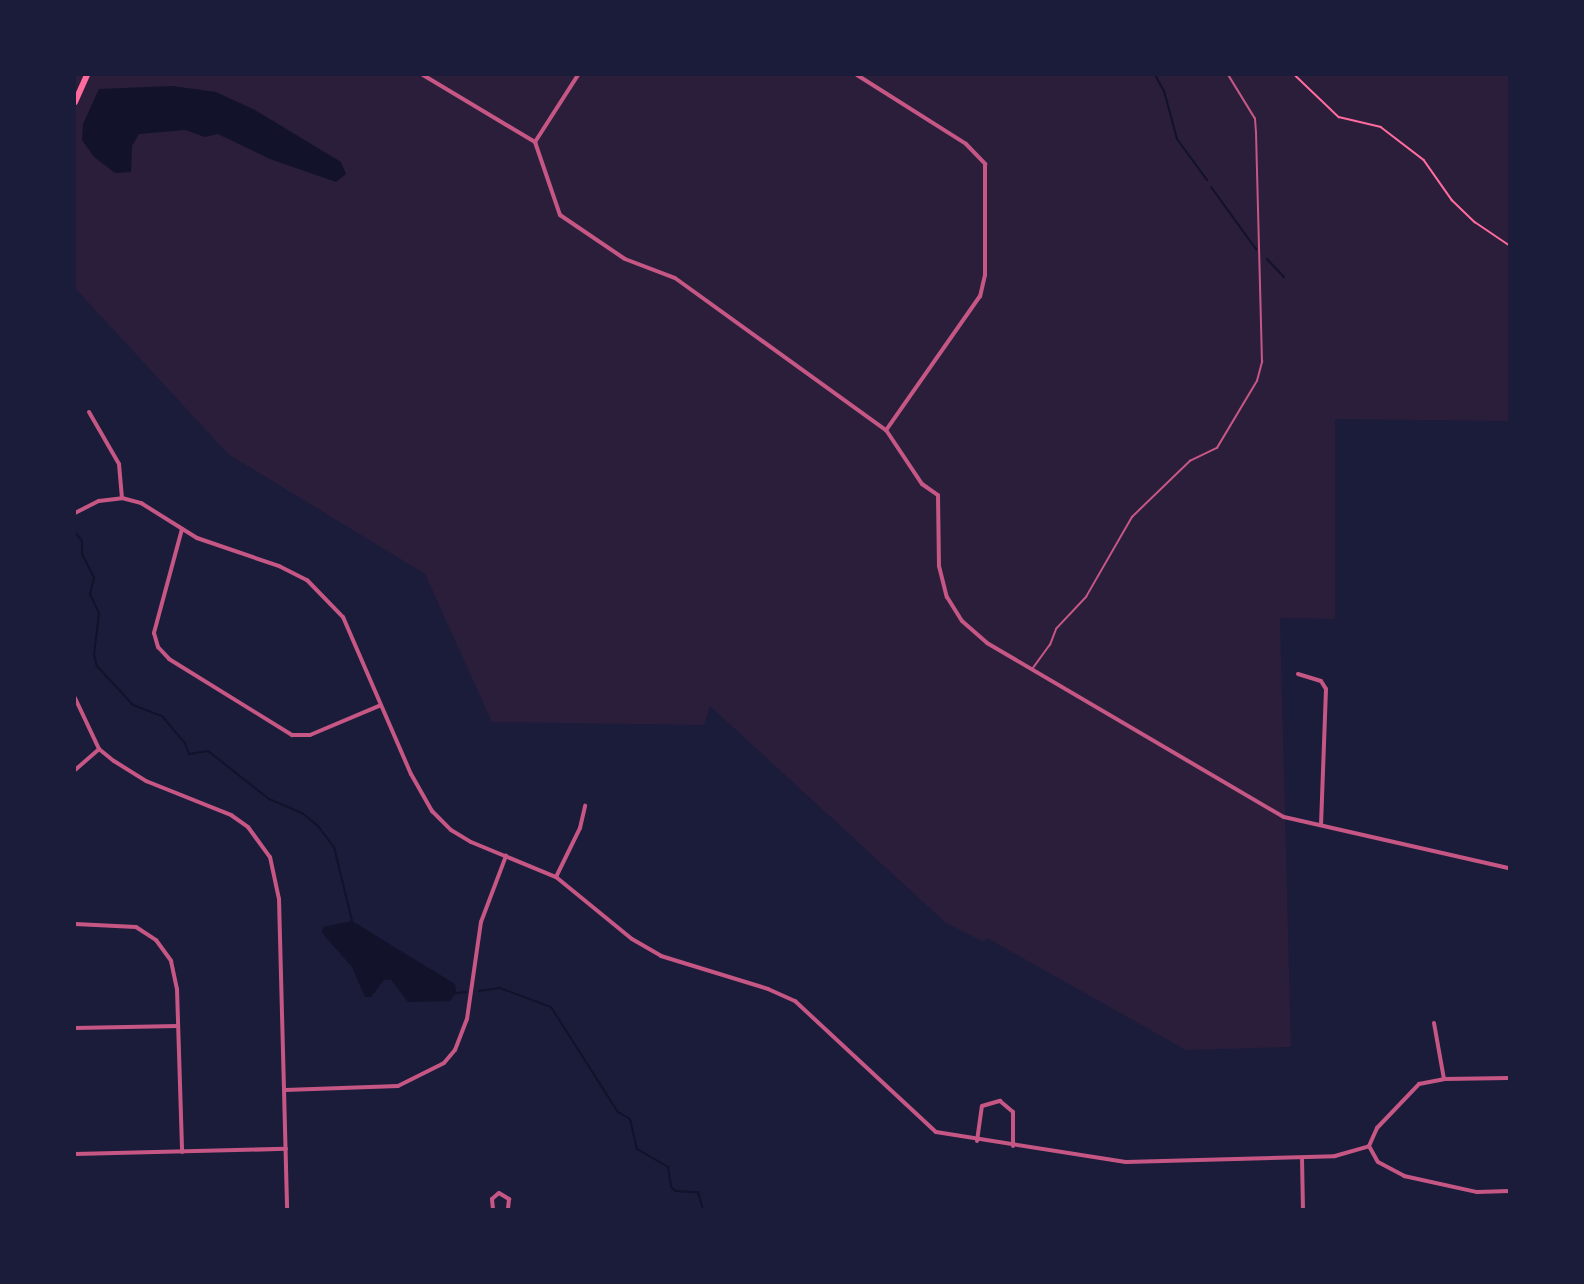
<!DOCTYPE html>
<html>
<head>
<meta charset="utf-8">
<style>
	body { margin:0 }
	#map { position:relative; width:1584px; height:1284px; overflow:hidden; background:#1b1b3a; font-family:Commissioner,sans-serif }
	div>[style] { position:absolute }
	.green>* { inset:0; background:#2a1e3b }
	.water>* { inset:0; background:#12122b }
	.stream>* { height:2px; margin:-1px; padding:0 1px; transform-origin:1px; border-radius:1px; background:#12122b }
	.path>* { height:1.5px; margin:-0.75px; padding:0 0.75px; transform-origin:0.75px; border-radius:0.75px; background:#ff6b9d }
	.service>* { height:1.5px; margin:-0.75px; padding:0 0.75px; transform-origin:0.75px; border-radius:0.75px; background:#c65784 }
	.minor>* { height:4px; margin:-2px; padding:0 2px; transform-origin:2px; border-radius:2px; background:#c65784 }
	.primary>* { height:6px; margin:-3px; padding:0 3px; transform-origin:3px; border-radius:3px; background:#ff6b9d }
	span { translate:-50% -50%; white-space:nowrap; text-align:center; line-height:1.15; -webkit-text-stroke:4.5px #1b1b3a; paint-order:stroke }
	.frame { position:absolute; inset:0; border:76px solid #1b1b3a; pointer-events:none }
</style>
</head>
<body>
<div id="map">
	<div class="green">
		<i style="clip-path:polygon(75px 75px,1509px 75px,1509px 421px,1335px 419px,1335px 619px,1280px 618px,1291px 1047px,1186px 1050px,987px 938px,984px 942px,946px 923px,710px 706px,704px 725px,492px 722px,425px 574px,228px 454px,75px 288px)"></i>
	</div>
	<div class="water">
		<i style="clip-path:polygon(172px 86px,216px 92px,255px 110px,341px 162px,346px 174px,336px 182px,270px 159px,218px 134px,205px 137px,185px 130px,139px 134px,132px 146px,131px 172px,115px 173px,94px 157px,82px 140px,83px 124px,99px 89px)"></i>
		<i style="clip-path:polygon(352px 921px,455px 984px,456px 993px,450px 1001px,408px 1002px,391px 980px,384px 980px,371px 997px,365px 997px,352px 967px,322px 933px,323px 927px)"></i>
	</div>
	<div class="stream">
		<i style="left:1155px;top:75px;width:18px;rotate:61deg"></i>
		<i style="left:1164px;top:91px;width:50px;rotate:74.8deg"></i>
		<i style="left:1177px;top:139px;width:51px;rotate:53.8deg"></i>
		<i style="left:1211px;top:187px;width:77px;rotate:54deg"></i>
		<i style="left:1267px;top:259px;width:25px;rotate:47deg"></i>
		<i style="left:75px;top:532px;width:11px;rotate:52deg"></i>
		<i style="left:82px;top:541px;width:13px;rotate:90deg"></i>
		<i style="left:82px;top:554px;width:27px;rotate:63deg"></i>
		<i style="left:94px;top:578px;width:16px;rotate:104deg"></i>
		<i style="left:90px;top:594px;width:21px;rotate:65deg"></i>
		<i style="left:99px;top:613px;width:42px;rotate:96.8deg"></i>
		<i style="left:94px;top:655px;width:11px;rotate:75deg"></i>
		<i style="left:97px;top:666px;width:53px;rotate:47.3deg"></i>
		<i style="left:133px;top:705px;width:31px;rotate:21deg"></i>
		<i style="left:162px;top:716px;width:35px;rotate:50deg"></i>
		<i style="left:185px;top:743px;width:12px;rotate:70deg"></i>
		<i style="left:189px;top:754px;width:19px;rotate:-9deg"></i>
		<i style="left:208px;top:751px;width:78px;rotate:38.2deg"></i>
		<i style="left:269px;top:799px;width:36px;rotate:23deg"></i>
		<i style="left:302px;top:813px;width:21px;rotate:39deg"></i>
		<i style="left:318px;top:826px;width:26px;rotate:53deg"></i>
		<i style="left:334px;top:847px;width:76px;rotate:76.3deg"></i>
		<i style="left:479px;top:991px;width:21px;rotate:-8deg"></i>
		<i style="left:500px;top:988px;width:54px;rotate:20.4deg"></i>
		<i style="left:551px;top:1007px;width:125px;rotate:57.5deg"></i>
		<i style="left:618px;top:1112px;width:14px;rotate:30deg"></i>
		<i style="left:630px;top:1119px;width:31px;rotate:77deg"></i>
		<i style="left:637px;top:1149px;width:36px;rotate:30deg"></i>
		<i style="left:668px;top:1167px;width:20px;rotate:81deg"></i>
		<i style="left:671px;top:1187px;width:6px;rotate:39deg"></i>
		<i style="left:676px;top:1191px;width:22px;rotate:3deg"></i>
		<i style="left:698px;top:1192px;width:18px;rotate:74deg"></i>
		<i style="left:456px;top:993px;width:10px;rotate:-6deg"></i>
		<i style="left:731px;top:1209px;width:17px"></i>
	</div>
	<div class="path">
		<i style="left:1295px;top:75px;width:61px;rotate:43.7deg"></i>
		<i style="left:1339px;top:117px;width:43px;rotate:13.4deg"></i>
		<i style="left:1381px;top:127px;width:54px;rotate:37.5deg"></i>
		<i style="left:1424px;top:160px;width:49px;rotate:55deg"></i>
		<i style="left:1452px;top:200px;width:32px;rotate:44deg"></i>
		<i style="left:1475px;top:222px;width:41px;rotate:34.1deg"></i>
		<i style="left:1508px;top:75px;width:1px"></i>
	</div>
	<div class="service">
		<i style="left:1033px;top:668px;width:29px;rotate:-54deg"></i>
		<i style="left:1050px;top:645px;width:17px;rotate:-69deg"></i>
		<i style="left:1056px;top:629px;width:44px;rotate:-46.8deg"></i>
		<i style="left:1086px;top:597px;width:92px;rotate:-60.1deg"></i>
		<i style="left:1132px;top:517px;width:81px;rotate:-44deg"></i>
		<i style="left:1190px;top:461px;width:30px;rotate:-26deg"></i>
		<i style="left:1217px;top:448px;width:78px;rotate:-59.2deg"></i>
		<i style="left:1257px;top:381px;width:20px;rotate:-75deg"></i>
		<i style="left:1262px;top:362px;width:229px;rotate:-91.5deg"></i>
		<i style="left:1256px;top:133px;width:14px;rotate:-94deg"></i>
		<i style="left:1255px;top:119px;width:52px;rotate:-121.5deg"></i>
	</div>
	<div class="minor">
		<i style="left:423px;top:75px;width:131px;rotate:30.9deg"></i>
		<i style="left:535px;top:142px;width:77px;rotate:71.1deg"></i>
		<i style="left:560px;top:215px;width:78px;rotate:34.1deg"></i>
		<i style="left:625px;top:259px;width:53px;rotate:20.8deg"></i>
		<i style="left:675px;top:278px;width:260px;rotate:35.8deg"></i>
		<i style="left:886px;top:430px;width:65px;rotate:56.3deg"></i>
		<i style="left:922px;top:484px;width:19px;rotate:35deg"></i>
		<i style="left:938px;top:495px;width:71px;rotate:89.2deg"></i>
		<i style="left:939px;top:566px;width:32px;rotate:76deg"></i>
		<i style="left:947px;top:597px;width:28px;rotate:58deg"></i>
		<i style="left:962px;top:621px;width:33px;rotate:41deg"></i>
		<i style="left:987px;top:643px;width:344px;rotate:30.4deg"></i>
		<i style="left:1284px;top:817px;width:231px;rotate:12.8deg"></i>
		<i style="left:857px;top:75px;width:129px;rotate:32.3deg"></i>
		<i style="left:966px;top:144px;width:28px;rotate:46deg"></i>
		<i style="left:985px;top:164px;width:111px;rotate:90deg"></i>
		<i style="left:985px;top:275px;width:22px;rotate:103deg"></i>
		<i style="left:980px;top:296px;width:164px;rotate:125deg"></i>
		<i style="left:535px;top:142px;width:80px;rotate:-57.3deg"></i>
		<i style="left:89px;top:412px;width:60px;rotate:60deg"></i>
		<i style="left:119px;top:464px;width:34px;rotate:85deg"></i>
		<i style="left:75px;top:513px;width:27px;rotate:-27deg"></i>
		<i style="left:99px;top:501px;width:23px;rotate:-7deg"></i>
		<i style="left:122px;top:498px;width:20px;rotate:15deg"></i>
		<i style="left:141px;top:503px;width:66px;rotate:32deg"></i>
		<i style="left:197px;top:538px;width:87px;rotate:18.9deg"></i>
		<i style="left:279px;top:566px;width:31px;rotate:27deg"></i>
		<i style="left:307px;top:580px;width:52px;rotate:45.8deg"></i>
		<i style="left:343px;top:617px;width:171px;rotate:66.6deg"></i>
		<i style="left:411px;top:774px;width:43px;rotate:60.4deg"></i>
		<i style="left:432px;top:811px;width:27px;rotate:45deg"></i>
		<i style="left:451px;top:830px;width:23px;rotate:31deg"></i>
		<i style="left:471px;top:842px;width:92px;rotate:22.4deg"></i>
		<i style="left:556px;top:877px;width:98px;rotate:39.2deg"></i>
		<i style="left:632px;top:939px;width:34px;rotate:30deg"></i>
		<i style="left:661px;top:956px;width:112px;rotate:17.1deg"></i>
		<i style="left:768px;top:989px;width:30px;rotate:24deg"></i>
		<i style="left:795px;top:1001px;width:192px;rotate:42.9deg"></i>
		<i style="left:936px;top:1132px;width:192px;rotate:9deg"></i>
		<i style="left:1126px;top:1162px;width:209px;rotate:-1.6deg"></i>
		<i style="left:1335px;top:1156px;width:35px;rotate:-16deg"></i>
		<i style="left:1369px;top:1146px;width:20px;rotate:-66deg"></i>
		<i style="left:1377px;top:1128px;width:61px;rotate:-46.3deg"></i>
		<i style="left:1419px;top:1084px;width:25px;rotate:-11deg"></i>
		<i style="left:1444px;top:1079px;width:65px;rotate:-0.9deg"></i>
		<i style="left:182px;top:529px;width:108px;rotate:105.1deg"></i>
		<i style="left:154px;top:633px;width:15px;rotate:74deg"></i>
		<i style="left:158px;top:647px;width:16px;rotate:47deg"></i>
		<i style="left:169px;top:659px;width:145px;rotate:31.7deg"></i>
		<i style="left:292px;top:735px;width:18px"></i>
		<i style="left:310px;top:735px;width:75px;rotate:-22.8deg"></i>
		<i style="left:1298px;top:674px;width:24px;rotate:17deg"></i>
		<i style="left:1321px;top:681px;width:9px;rotate:58deg"></i>
		<i style="left:1326px;top:689px;width:135px;rotate:92.1deg"></i>
		<i style="left:75px;top:698px;width:56px;rotate:64.8deg"></i>
		<i style="left:99px;top:749px;width:19px;rotate:39deg"></i>
		<i style="left:114px;top:761px;width:38px;rotate:32deg"></i>
		<i style="left:146px;top:781px;width:92px;rotate:21.8deg"></i>
		<i style="left:231px;top:815px;width:21px;rotate:35deg"></i>
		<i style="left:248px;top:827px;width:37px;rotate:54deg"></i>
		<i style="left:270px;top:857px;width:43px;rotate:77.9deg"></i>
		<i style="left:279px;top:899px;width:310px;rotate:88.5deg"></i>
		<i style="left:75px;top:770px;width:32px;rotate:-41deg"></i>
		<i style="left:556px;top:877px;width:55px;rotate:-63.9deg"></i>
		<i style="left:580px;top:828px;width:23px;rotate:-77deg"></i>
		<i style="left:75px;top:924px;width:61px;rotate:2.8deg"></i>
		<i style="left:136px;top:927px;width:24px;rotate:33deg"></i>
		<i style="left:156px;top:940px;width:26px;rotate:54deg"></i>
		<i style="left:171px;top:961px;width:29px;rotate:78deg"></i>
		<i style="left:177px;top:989px;width:163px;rotate:88.2deg"></i>
		<i style="left:1434px;top:1023px;width:57px;rotate:79.9deg"></i>
		<i style="left:75px;top:1028px;width:103px;rotate:-1.1deg"></i>
		<i style="left:285px;top:1090px;width:113px;rotate:-2deg"></i>
		<i style="left:398px;top:1086px;width:51px;rotate:-26.6deg"></i>
		<i style="left:444px;top:1063px;width:17px;rotate:-50deg"></i>
		<i style="left:455px;top:1050px;width:33px;rotate:-69deg"></i>
		<i style="left:467px;top:1019px;width:98px;rotate:-81.8deg"></i>
		<i style="left:481px;top:922px;width:71px;rotate:-69.3deg"></i>
		<i style="left:977px;top:1141px;width:35px;rotate:-82deg"></i>
		<i style="left:982px;top:1106px;width:19px;rotate:-16deg"></i>
		<i style="left:1000px;top:1101px;width:17px;rotate:40deg"></i>
		<i style="left:1013px;top:1112px;width:34px;rotate:90deg"></i>
		<i style="left:1369px;top:1146px;width:18px;rotate:61deg"></i>
		<i style="left:1378px;top:1162px;width:30px;rotate:28deg"></i>
		<i style="left:1404px;top:1176px;width:75px;rotate:12.4deg"></i>
		<i style="left:1477px;top:1192px;width:32px;rotate:-2deg"></i>
		<i style="left:75px;top:1154px;width:211px;rotate:-1.4deg"></i>
		<i style="left:1302px;top:1158px;width:51px;rotate:88.9deg"></i>
		<i style="left:493px;top:1209px;width:10px;rotate:-96deg"></i>
		<i style="left:492px;top:1199px;width:9px;rotate:-41deg"></i>
		<i style="left:499px;top:1193px;width:12px;rotate:31deg"></i>
		<i style="left:509px;top:1199px;width:10px;rotate:96deg"></i>
	</div>
	<div class="primary">
		<i style="left:75px;top:102px;width:30px;rotate:-66deg"></i>
	</div>
	<div class="frame"></div>
</div>
</body>
</html>
